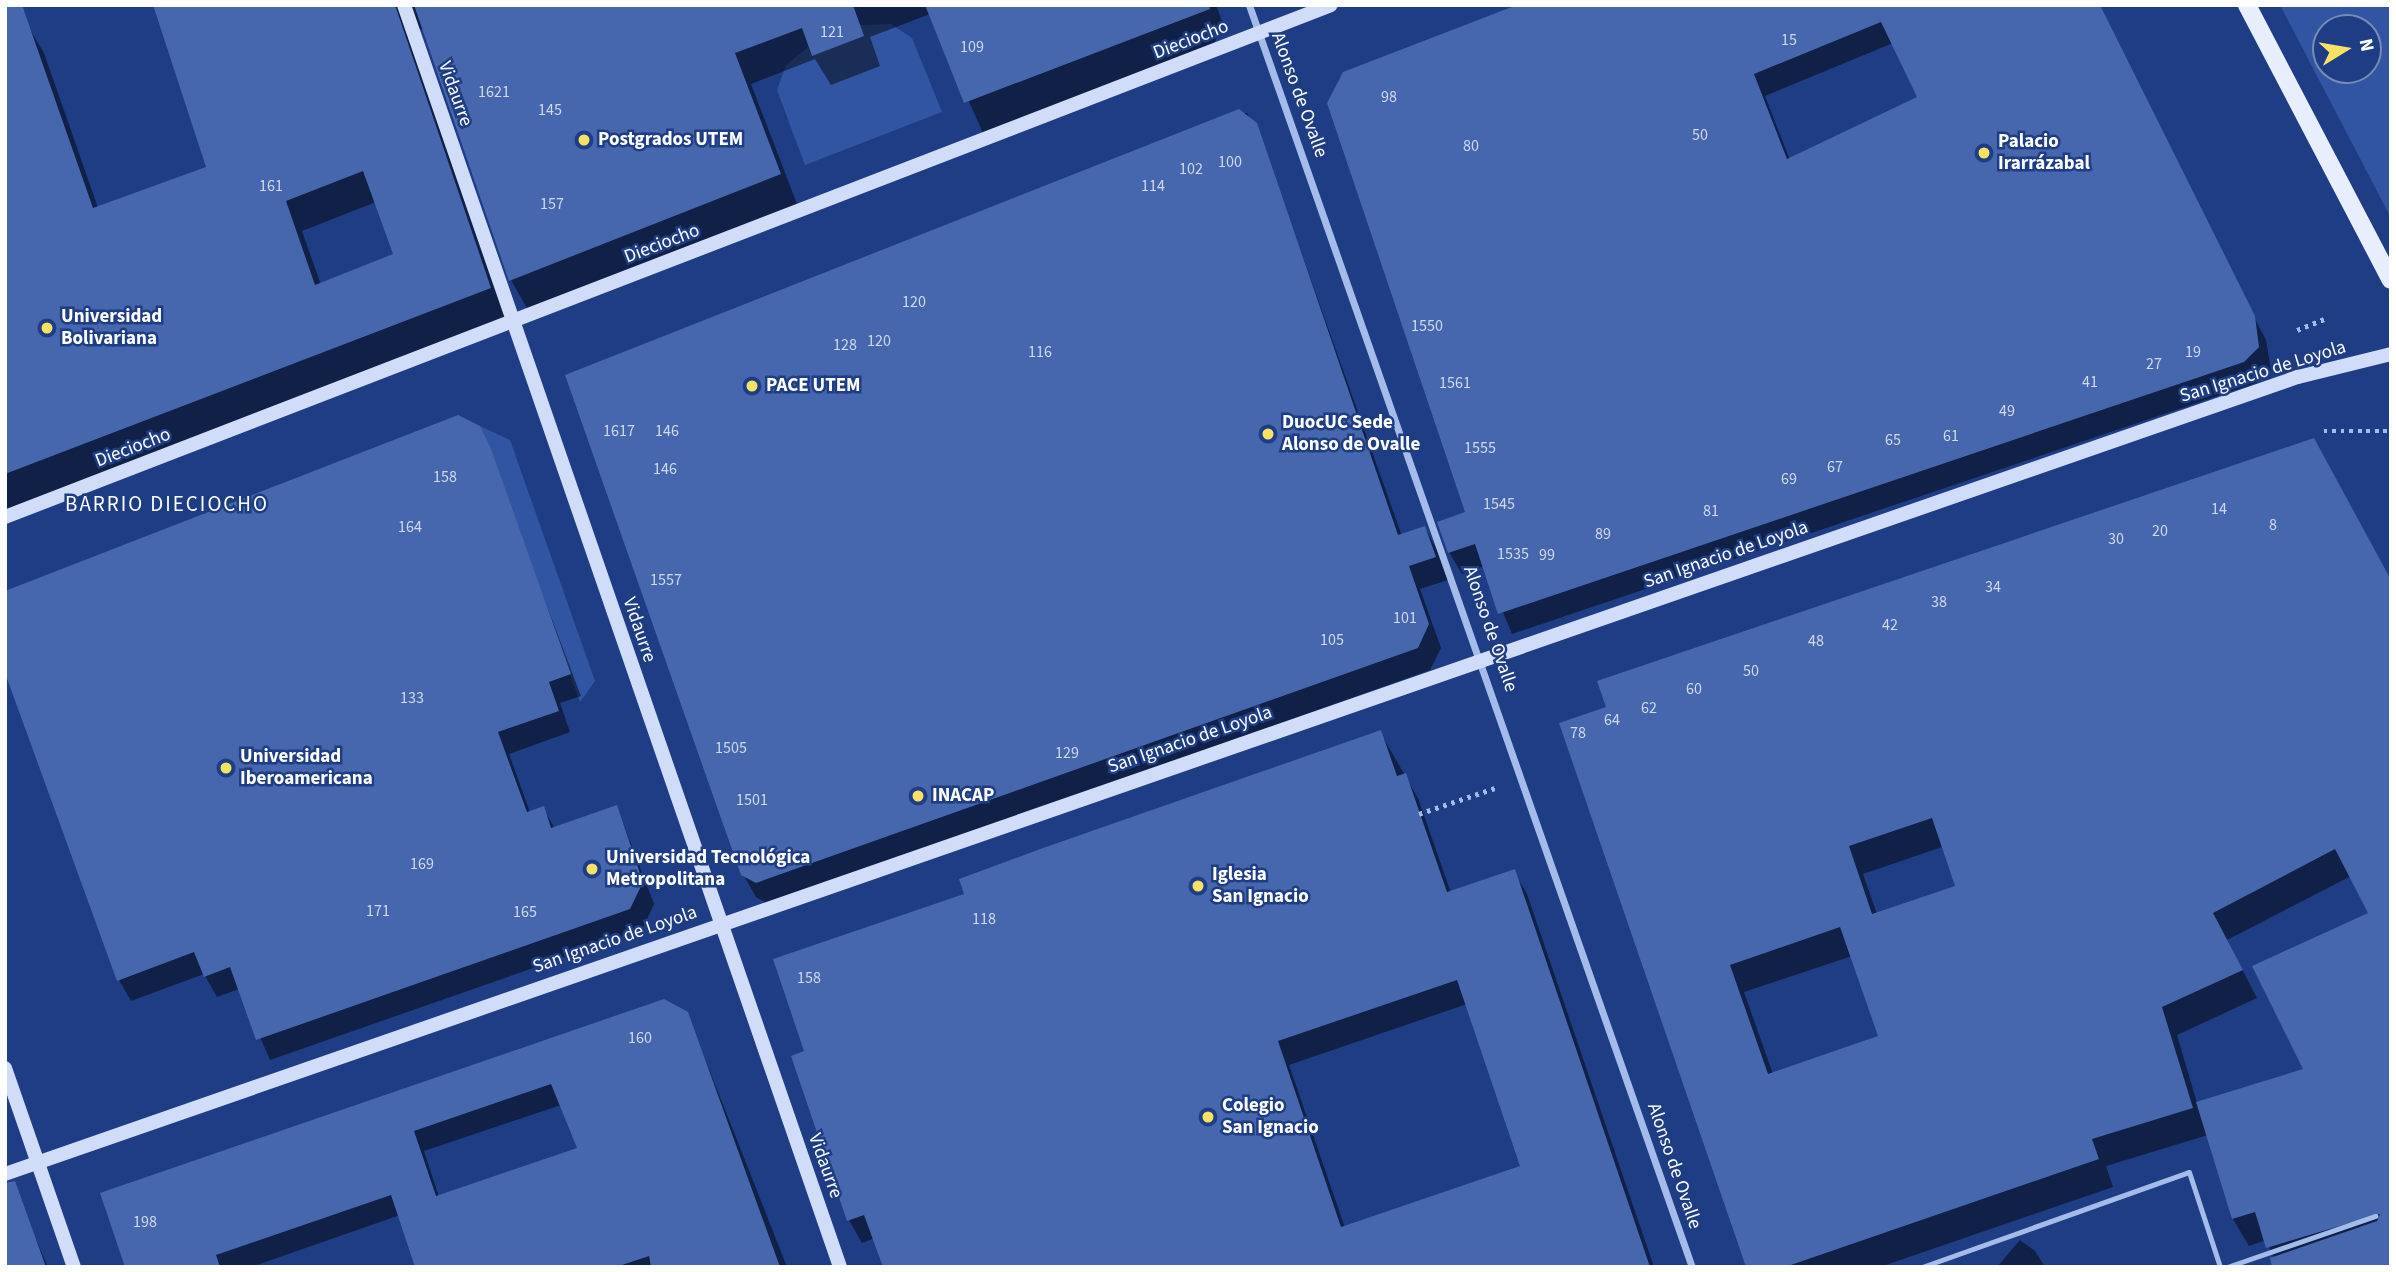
<!DOCTYPE html>
<html>
<head>
<meta charset="utf-8">
<style>
	body { margin:0 }
	#map { position:relative; width:2396px; height:1272px; overflow:hidden; background:#1e3d84; font-family:"Source Sans 3",sans-serif }
	div>[style] { position:absolute }
	.green>* { inset:0; background:#3155a2 }
	.shadow>* { inset:0; background:#0007 }
	.building>* { inset:0; background:#4667ad }
	.path>* { height:4.5px; margin-top:-2.25px; transform-origin:0; background:repeating-linear-gradient(90deg,#a5bbea 0 3.5px,transparent 0 8.5px) }
	.lane>* { height:5px; margin:-2.5px; padding:0 2.5px; transform-origin:2.5px; border-radius:2.5px; background:#a5bbea }
	.street>* { height:7px; margin:-3.5px; padding:0 3.5px; transform-origin:3.5px; border-radius:3.5px; background:#a5bbea }
	.secondary>* { height:14px; margin:-7px; padding:0 7px; transform-origin:7px; border-radius:7px; background:#d0dcf8 }
	.primary>* { height:18px; margin:-9px; padding:0 9px; transform-origin:9px; border-radius:9px; background:#e9eefe }
	.dots>* { width:19px; height:19px; translate:-50% -50%; box-sizing:border-box; border:4px solid #1e3d84; border-radius:50% }
	span { translate:-50% -50%; white-space:nowrap; text-align:center; line-height:1.15; -webkit-text-stroke:5px #1e3d84; paint-order:stroke }
	.number-label { font-size:16px; color:#d1d9ea }
	.number-label span { -webkit-text-stroke-width:0 }
	.street-label { font-size:19px; color:#fff }
	.poi-label { font-size:19px; color:#fff; font-weight:700 }
	.left { translate:0 -50%; text-align:left }
	.neighbourhood-label { font-size:21px; color:#fff; letter-spacing:2px }
	.frame { position:absolute; inset:0; border:7px solid #fff; pointer-events:none }
	.north { position:absolute; left:2312px; top:14px; width:70px; height:70px; box-sizing:border-box; background:#1e3d84; border:2px solid #788bb5; border-radius:50%; rotate:79deg; font-size:19px; font-weight:700; line-height:28px; text-align:center; color:#fff }
	.north::after { content:''; display:block; margin:auto; width:24px; height:32px; background:#f9e263; clip-path:polygon(50% 0,100% 100%,50% 72%,0 100%) }
</style>
</head>
<body>
<div id="map">
	<div class="green">
		<i style="clip-path:polygon(evenodd,2280px 5px,2391px 5px,2391px 218px,2280px 5px,2326px 28px,2368px 28px,2368px 70px,2326px 70px,2326px 28px)"></i>
		<i style="clip-path:polygon(891px 24px,912px 38px,942px 112px,805px 165px,777px 90px,786px 65px,808px 47px,812px 56px,860px 25px)"></i>
		<i style="clip-path:polygon(480px 426px,510px 440px,595px 681px,580px 702px)"></i>
	</div>
	<div class="shadow">
		<i style="clip-path:polygon(evenodd,153px 5px,1216px 5px,1223px 24px,1214px 44px,983px 133px,930px 14px,870px 37px,880px 66px,831px 85px,815px 59px,751px 84px,797px 204px,528px 310px,511px 280px,425px 30px,414px 28px,507px 318px,5px 511px,5px 30px,26px 23px,44px 53px,98px 208px,209px 168px,153px 5px,376px 202px,396px 255px,321px 285px,302px 231px,376px 202px)"></i>
		<i style="clip-path:polygon(evenodd,1523px 5px,2100px 5px,2167px 151px,2266px 340px,2271px 370px,2256px 383px,1512px 634px,1484px 566px,1462px 574px,1449px 552px,1467px 513px,1329px 103px,1339px 79px,1523px 5px,1893px 43px,1920px 98px,1790px 160px,1765px 96px,1893px 43px)"></i>
		<i style="clip-path:polygon(1230px 113px,1247px 113px,1260px 136px,1402px 536px,1425px 528px,1437px 550px,1448px 580px,1420px 589px,1441px 648px,1430px 670px,770px 905px,756px 897px,743px 874px)"></i>
		<i style="clip-path:polygon(479px 427px,581px 696px,560px 703px,570px 732px,509px 754px,530px 812px,543px 808px,555px 829px,617px 807px,654px 904px,642px 930px,270px 1060px,239px 989px,217px 997px,204px 974px,131px 1001px,119px 980px)"></i>
		<i style="clip-path:polygon(evenodd,2391px 582px,2391px 1267px,2274px 1258px,2266px 1240px,2249px 1246px,2233px 1219px,2208px 1135px,2106px 1166px,2113px 1187px,1880px 1267px,1747px 1267px,1561px 724px,2391px 582px,1942px 847px,1957px 887px,1877px 914px,1863px 874px,1942px 847px,2391px 582px,2351px 876px,2370px 914px,2306px 1070px,2197px 1103px,2177px 1035px,2257px 998px,2227px 940px,2351px 876px,2391px 582px,1852px 956px,1880px 1038px,1773px 1074px,1744px 992px,1852px 956px)"></i>
		<i style="clip-path:polygon(evenodd,1380px 732px,1418px 798px,1451px 893px,1514px 872px,1527px 894px,1654px 1267px,885px 1267px,875px 1238px,862px 1243px,849px 1220px,807px 1053px,966px 895px,1380px 732px,1467px 1004px,1522px 1167px,1345px 1228px,1289px 1065px,1467px 1004px)"></i>
		<i style="clip-path:polygon(evenodd,687px 1013px,787px 1267px,417px 1267px,400px 1215px,251px 1267px,130px 1267px,102px 1194px,687px 1013px,561px 1105px,579px 1149px,439px 1197px,424px 1151px,561px 1105px)"></i>
		<i style="clip-path:polygon(27px 1219px,48px 1267px,5px 1267px)"></i>
		<i style="clip-path:polygon(2020px 1240px,2035px 1251px,2045px 1267px,1997px 1267px)"></i>
	</div>
	<div class="building">
		<i style="clip-path:polygon(evenodd,5px 5px,22px 5px,93px 208px,206px 167px,153px 5px,395px 5px,491px 288px,5px 474px,5px 5px,363px 171px,393px 254px,315px 285px,286px 201px,363px 171px)"></i>
		<i style="clip-path:polygon(414px 5px,853px 5px,864px 36px,812px 56px,802px 28px,735px 53px,781px 174px,509px 281px)"></i>
		<i style="clip-path:polygon(925px 5px,1209px 5px,1210px 9px,964px 103px)"></i>
		<i style="clip-path:polygon(evenodd,1517px 5px,2100px 5px,2255px 316px,2259px 347px,2244px 362px,1498px 614px,1475px 544px,1448px 553px,1437px 522px,1465px 512px,1327px 103px,1343px 72px,1517px 5px,1881px 22px,1917px 97px,1787px 159px,1754px 74px,1881px 22px)"></i>
		<i style="clip-path:polygon(1239px 109px,1257px 123px,1398px 535px,1425px 526px,1436px 557px,1409px 566px,1429px 624px,1418px 648px,756px 883px,741px 875px,565px 375px)"></i>
		<i style="clip-path:polygon(458px 415px,480px 426px,491px 449px,571px 674px,549px 682px,559px 711px,498px 732px,527px 812px,544px 806px,551px 828px,617px 805px,643px 882px,630px 909px,256px 1040px,230px 967px,204px 977px,194px 952px,117px 981px,5px 673px,5px 591px)"></i>
		<i style="clip-path:polygon(evenodd,2314px 438px,2391px 580px,2391px 1267px,2272px 1267px,2270px 1258px,2377px 1221px,2380px 1214px,2266px 1248px,2255px 1212px,2232px 1219px,2196px 1102px,2303px 1069px,2252px 966px,2368px 913px,2335px 849px,2213px 913px,2243px 970px,2162px 1007px,2193px 1108px,2092px 1139px,2099px 1159px,1785px 1267px,1746px 1267px,1559px 723px,1606px 707px,1597px 681px,2314px 438px,1932px 818px,1955px 886px,1872px 914px,1849px 846px,1932px 818px,2314px 438px,1840px 927px,1878px 1036px,1768px 1074px,1730px 965px,1840px 927px)"></i>
		<i style="clip-path:polygon(evenodd,1381px 730px,1397px 776px,1406px 773px,1447px 892px,1515px 869px,1650px 1267px,883px 1267px,864px 1215px,847px 1221px,791px 1056px,804px 1051px,773px 959px,964px 894px,959px 879px,1046px 847px,1381px 730px,1457px 980px,1520px 1166px,1341px 1227px,1278px 1041px,1457px 980px)"></i>
		<i style="clip-path:polygon(evenodd,664px 999px,688px 1012px,780px 1267px,651px 1267px,649px 1256px,616px 1267px,415px 1267px,391px 1195px,216px 1255px,220px 1267px,125px 1267px,100px 1193px,664px 999px,551px 1084px,577px 1148px,436px 1196px,414px 1131px,551px 1084px)"></i>
		<i style="clip-path:polygon(15px 1181px,46px 1267px,5px 1267px,5px 1183px)"></i>
	</div>
	<div class="path">
		<i style="left:2297px;top:330px;width:29px;rotate:-22deg"></i>
		<i style="left:2324px;top:431px;width:67px"></i>
		<i style="left:1419px;top:814px;width:83px;rotate:-18.9deg"></i>
	</div>
	<div class="lane">
		<i style="left:1922px;top:1267px;width:283px;rotate:-19.6deg"></i>
		<i style="left:2189px;top:1172px;width:100px;rotate:71.9deg"></i>
		<i style="left:2227px;top:1267px;width:157px;rotate:-19deg"></i>
	</div>
	<div class="street">
		<i style="left:1249px;top:5px;width:1337px;rotate:70.66deg"></i>
	</div>
	<div class="secondary">
		<i style="left:404px;top:5px;width:1335px;rotate:70.94deg"></i>
		<i style="left:5px;top:517px;width:1421px;rotate:-21.11deg"></i>
		<i style="left:5px;top:1068px;width:211px;rotate:70.9deg"></i>
		<i style="left:5px;top:1174px;width:2428px;rotate:-19.17deg"></i>
		<i style="left:2298px;top:377px;width:96px;rotate:-13.9deg"></i>
	</div>
	<div class="primary">
		<i style="left:2247px;top:5px;width:310px;rotate:62.4deg"></i>
	</div>
	<div class="dots">
		<i style="left:584px;top:140px;background:#f9e263"></i>
		<i style="left:1984px;top:153px;background:#f9e263"></i>
		<i style="left:47px;top:328px;background:#f9e263"></i>
		<i style="left:752px;top:386px;background:#f9e263"></i>
		<i style="left:1268px;top:434px;background:#f9e263"></i>
		<i style="left:226px;top:768px;background:#f9e263"></i>
		<i style="left:918px;top:796px;background:#f9e263"></i>
		<i style="left:592px;top:869px;background:#f9e263"></i>
		<i style="left:1198px;top:886px;background:#f9e263"></i>
		<i style="left:1208px;top:1117px;background:#f9e263"></i>
	</div>
	<div class="number-label">
		<span style="left:832px;top:32px">121</span>
		<span style="left:1789px;top:40px">15</span>
		<span style="left:972px;top:47px">109</span>
		<span style="left:494px;top:92px">1621</span>
		<span style="left:1389px;top:97px">98</span>
		<span style="left:550px;top:110px">145</span>
		<span style="left:1700px;top:135px">50</span>
		<span style="left:1471px;top:146px">80</span>
		<span style="left:1230px;top:162px">100</span>
		<span style="left:1191px;top:169px">102</span>
		<span style="left:271px;top:186px">161</span>
		<span style="left:1153px;top:186px">114</span>
		<span style="left:552px;top:204px">157</span>
		<span style="left:914px;top:302px">120</span>
		<span style="left:1427px;top:326px">1550</span>
		<span style="left:879px;top:341px">120</span>
		<span style="left:845px;top:345px">128</span>
		<span style="left:1040px;top:352px">116</span>
		<span style="left:2193px;top:352px">19</span>
		<span style="left:2154px;top:364px">27</span>
		<span style="left:2090px;top:382px">41</span>
		<span style="left:1455px;top:383px">1561</span>
		<span style="left:2007px;top:411px">49</span>
		<span style="left:619px;top:431px">1617</span>
		<span style="left:667px;top:431px">146</span>
		<span style="left:1951px;top:436px">61</span>
		<span style="left:1893px;top:440px">65</span>
		<span style="left:1480px;top:448px">1555</span>
		<span style="left:1835px;top:467px">67</span>
		<span style="left:665px;top:469px">146</span>
		<span style="left:445px;top:477px">158</span>
		<span style="left:1789px;top:479px">69</span>
		<span style="left:1499px;top:504px">1545</span>
		<span style="left:2219px;top:509px">14</span>
		<span style="left:1711px;top:511px">81</span>
		<span style="left:2273px;top:525px">8</span>
		<span style="left:410px;top:527px">164</span>
		<span style="left:2160px;top:531px">20</span>
		<span style="left:1603px;top:534px">89</span>
		<span style="left:2116px;top:539px">30</span>
		<span style="left:1513px;top:554px">1535</span>
		<span style="left:1547px;top:555px">99</span>
		<span style="left:666px;top:580px">1557</span>
		<span style="left:1993px;top:587px">34</span>
		<span style="left:1939px;top:602px">38</span>
		<span style="left:1405px;top:618px">101</span>
		<span style="left:1890px;top:625px">42</span>
		<span style="left:1332px;top:640px">105</span>
		<span style="left:1816px;top:641px">48</span>
		<span style="left:1751px;top:671px">50</span>
		<span style="left:1694px;top:689px">60</span>
		<span style="left:412px;top:698px">133</span>
		<span style="left:1649px;top:708px">62</span>
		<span style="left:1612px;top:720px">64</span>
		<span style="left:1578px;top:733px">78</span>
		<span style="left:731px;top:748px">1505</span>
		<span style="left:1067px;top:753px">129</span>
		<span style="left:752px;top:800px">1501</span>
		<span style="left:422px;top:864px">169</span>
		<span style="left:378px;top:911px">171</span>
		<span style="left:525px;top:912px">165</span>
		<span style="left:984px;top:919px">118</span>
		<span style="left:809px;top:978px">158</span>
		<span style="left:640px;top:1038px">160</span>
		<span style="left:145px;top:1222px">198</span>
	</div>
	<div class="street-label">
		<span style="left:1191px;top:40px;rotate:-21deg">Dieciocho</span>
		<span style="left:455px;top:94px;rotate:70deg">Vidaurre</span>
		<span style="left:1299px;top:95px;rotate:70deg">Alonso de Ovalle</span>
		<span style="left:662px;top:244px;rotate:-21deg">Dieciocho</span>
		<span style="left:2263px;top:372px;rotate:-17deg">San Ignacio de Loyola</span>
		<span style="left:133px;top:448px;rotate:-21deg">Dieciocho</span>
		<span style="left:1726px;top:555px;rotate:-19deg">San Ignacio de Loyola</span>
		<span style="left:1490px;top:629px;rotate:71deg">Alonso de Ovalle</span>
		<span style="left:639px;top:630px;rotate:71deg">Vidaurre</span>
		<span style="left:1190px;top:740px;rotate:-19deg">San Ignacio de Loyola</span>
		<span style="left:615px;top:940px;rotate:-19deg">San Ignacio de Loyola</span>
		<span style="left:825px;top:1166px;rotate:70deg">Vidaurre</span>
		<span style="left:1674px;top:1166px;rotate:71deg">Alonso de Ovalle</span>
	</div>
	<div class="poi-label">
		<span class="left" style="left:598px;top:140px">Postgrados UTEM</span>
		<span class="left" style="left:1998px;top:153px">Palacio<br>Irarrázabal</span>
		<span class="left" style="left:61px;top:328px">Universidad<br>Bolivariana</span>
		<span class="left" style="left:766px;top:386px">PACE UTEM</span>
		<span class="left" style="left:1282px;top:434px">DuocUC Sede<br>Alonso de Ovalle</span>
		<span class="left" style="left:240px;top:768px">Universidad<br>Iberoamericana</span>
		<span class="left" style="left:932px;top:796px">INACAP</span>
		<span class="left" style="left:606px;top:869px">Universidad Tecnológica<br>Metropolitana</span>
		<span class="left" style="left:1212px;top:886px">Iglesia<br>San Ignacio</span>
		<span class="left" style="left:1222px;top:1117px">Colegio<br>San Ignacio</span>
	</div>
	<div class="neighbourhood-label">
		<span style="left:167px;top:504px">BARRIO DIECIOCHO</span>
	</div>
	<div class="frame"></div>
	<div class="north">N</div>
</div>
</body>
</html>
